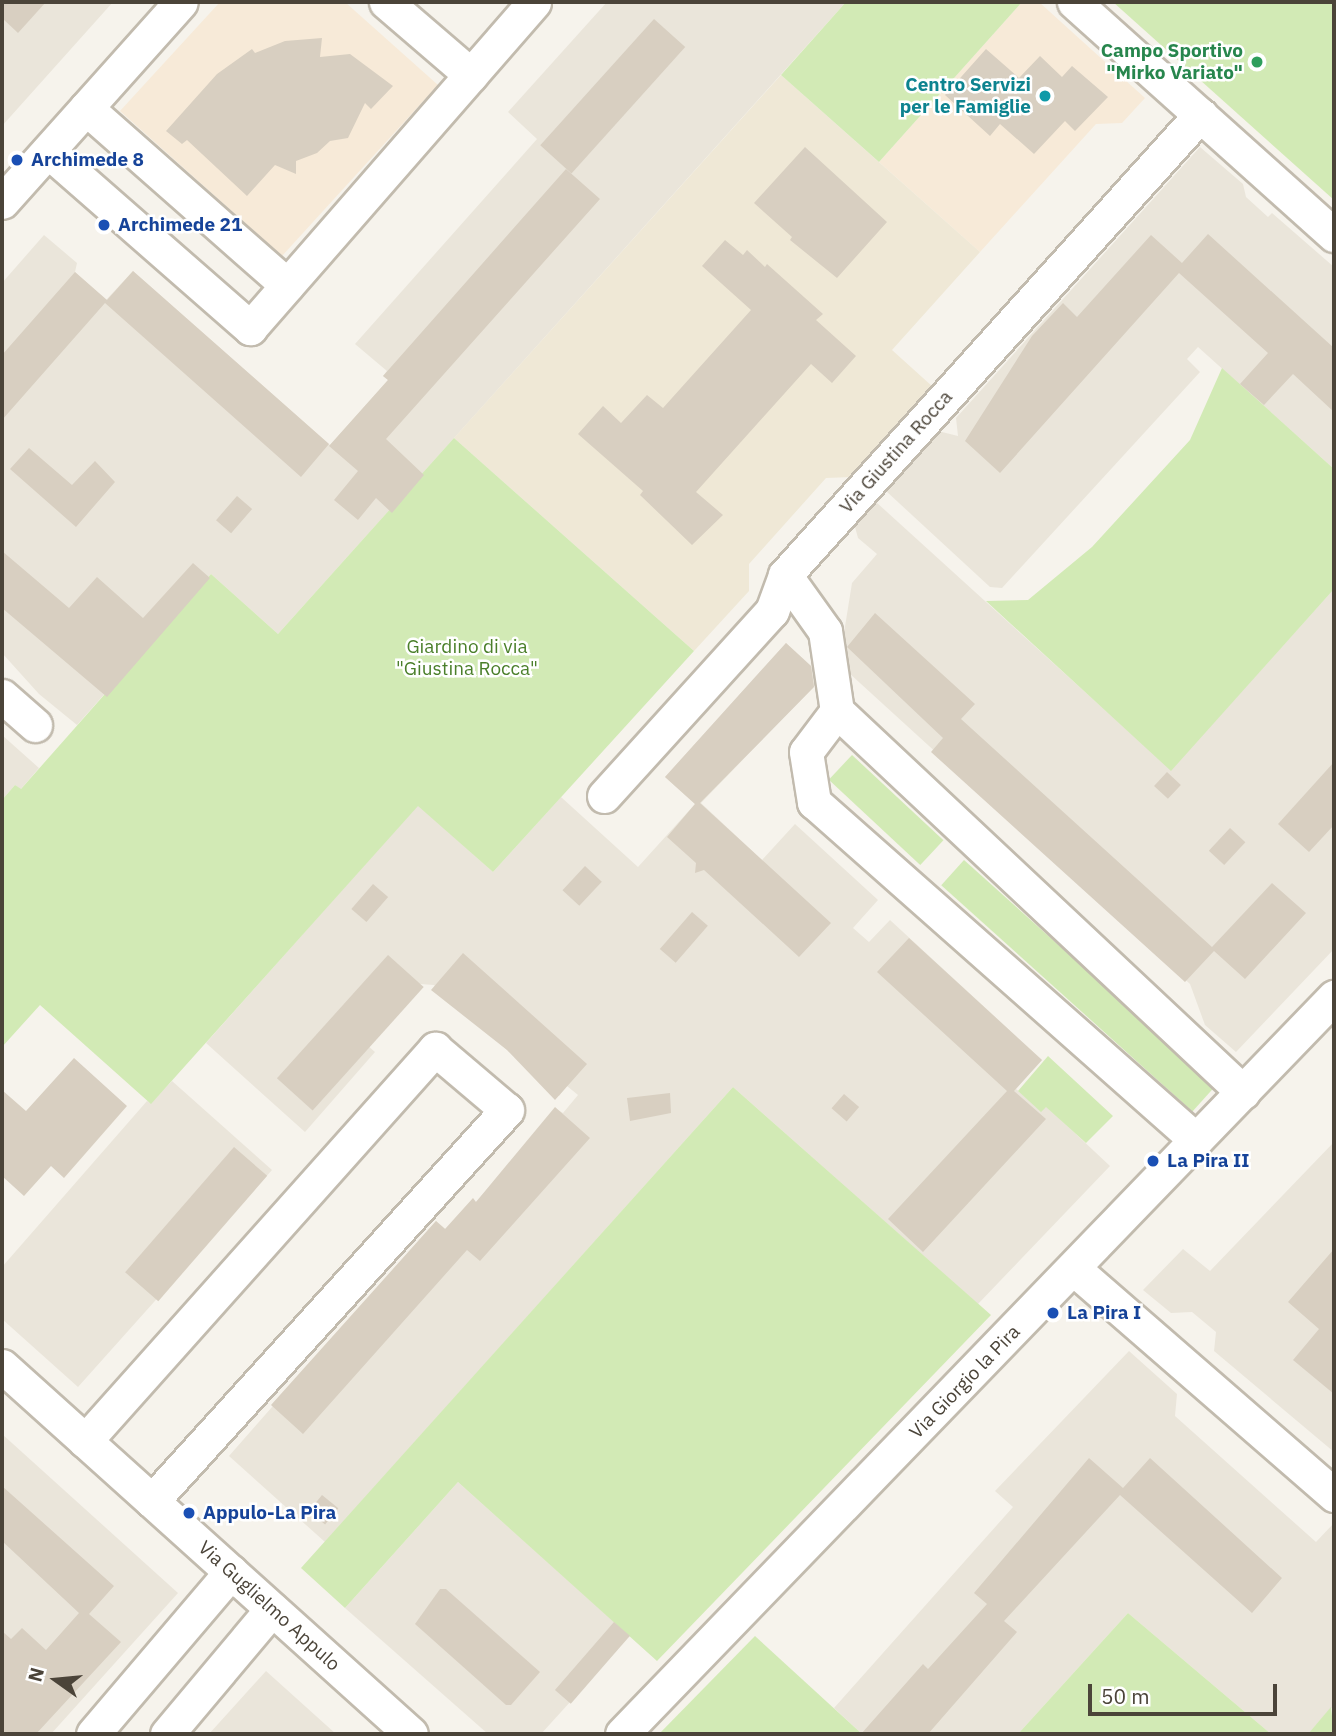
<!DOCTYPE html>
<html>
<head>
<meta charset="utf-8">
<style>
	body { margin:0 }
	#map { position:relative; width:1336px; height:1736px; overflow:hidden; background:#f6f3ec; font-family:"IBM Plex Sans",sans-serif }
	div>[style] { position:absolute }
	.residential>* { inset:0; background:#eae5da }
	.commercial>* { inset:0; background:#f7ead8 }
	.education>* { inset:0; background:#efe8d6 }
	.green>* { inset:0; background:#d2eab5; transform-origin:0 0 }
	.building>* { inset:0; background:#d8cfc1; transform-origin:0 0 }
	.roads { filter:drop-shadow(2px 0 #c2bbae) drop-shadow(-2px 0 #c2bbae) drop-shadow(0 2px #c2bbae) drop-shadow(0 -2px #c2bbae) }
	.minor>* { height:33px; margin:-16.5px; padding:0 16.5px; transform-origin:16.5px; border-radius:16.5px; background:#fff }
	.dots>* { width:19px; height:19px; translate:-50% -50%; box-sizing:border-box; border:4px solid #fff; border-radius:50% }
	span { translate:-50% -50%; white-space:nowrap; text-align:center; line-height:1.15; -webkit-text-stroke:5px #fff; paint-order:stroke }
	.leisure-label { font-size:19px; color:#27864d; font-weight:700 }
	.right { translate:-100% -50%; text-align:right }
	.culture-label { font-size:19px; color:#0d838f; font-weight:700 }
	.transit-label { font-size:19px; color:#164399; font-weight:700 }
	.left { translate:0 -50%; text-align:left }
	.street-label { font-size:19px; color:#4b4439 }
	.park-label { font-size:19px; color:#4a7f2a }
	.frame { position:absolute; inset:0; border:4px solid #4b4439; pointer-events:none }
	.north { position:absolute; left:21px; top:1645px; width:70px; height:70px; -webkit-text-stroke:5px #fff; paint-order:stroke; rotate:285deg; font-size:19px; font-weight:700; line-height:28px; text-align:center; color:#4b4439 }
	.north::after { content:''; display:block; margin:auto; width:24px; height:32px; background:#4b4439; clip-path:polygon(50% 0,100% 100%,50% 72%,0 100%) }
	.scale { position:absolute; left:1088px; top:1684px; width:189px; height:32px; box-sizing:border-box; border:4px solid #4b4439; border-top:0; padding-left:9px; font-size:21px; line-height:24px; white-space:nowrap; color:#4b4439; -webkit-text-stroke:5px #fff; paint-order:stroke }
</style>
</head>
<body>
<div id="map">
	<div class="residential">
		<i style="clip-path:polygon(2px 2px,113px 2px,2px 126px)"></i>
		<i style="clip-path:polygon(607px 2px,846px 2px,278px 634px,211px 574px,77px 725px,39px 694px,2px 653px,2px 283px,44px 235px,77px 263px,75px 272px,106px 300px,133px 271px,330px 445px,388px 380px,383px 376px,387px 371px,355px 344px,537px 139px,508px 112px)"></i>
		<i style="clip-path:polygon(1200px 147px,1243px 184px,1246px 197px,1268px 217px,1272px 213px,1334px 267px,1334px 469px,1198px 347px,1187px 359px,1200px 372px,1002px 588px,990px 587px,886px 491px,938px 431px,958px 436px,956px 418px)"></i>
		<i style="clip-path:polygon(876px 502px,1171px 770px,1334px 589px,1334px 949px,1236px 1052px,1205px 1025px,1190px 984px,849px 673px,843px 639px,852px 583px,877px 554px,858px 538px,855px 527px)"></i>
		<i style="clip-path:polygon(786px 643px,823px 677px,701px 803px,762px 860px,795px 824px,878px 900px,853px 928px,869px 942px,890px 920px,1042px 1060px,1016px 1089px,1041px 1111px,1046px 1106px,1110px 1166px,978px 1304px,733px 1087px,325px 1542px,229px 1456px,436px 1221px,449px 1232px,558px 1110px,563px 1113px,578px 1095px,567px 1086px,559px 1096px,434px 985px,420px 984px,367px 1045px,375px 1052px,305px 1132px,206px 1043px,418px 805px,493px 872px,561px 797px,638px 867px,695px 804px,665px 777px)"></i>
		<i style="clip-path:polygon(2px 735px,39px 768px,20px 790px,15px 785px,2px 800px)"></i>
		<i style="clip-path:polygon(172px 1081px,272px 1170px,78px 1387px,2px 1319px,2px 1267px,147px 1101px,151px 1103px)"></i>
		<i style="clip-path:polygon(1334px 1142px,1334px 1452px,1214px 1351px,1216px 1332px,1192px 1312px,1171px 1313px,1143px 1290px,1183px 1249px,1210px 1271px)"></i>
		<i style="clip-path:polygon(1129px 1351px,1177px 1394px,1175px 1416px,1316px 1542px,1334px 1523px,1334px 1710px,1331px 1708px,1308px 1734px,1271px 1734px,1128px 1613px,1018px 1734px,862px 1734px,834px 1708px,1013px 1507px,995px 1491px)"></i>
		<i style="clip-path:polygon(2px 1434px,178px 1593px,51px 1734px,2px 1734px)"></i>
		<i style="clip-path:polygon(458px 1482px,630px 1636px,541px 1734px,488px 1734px,345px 1608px)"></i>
		<i style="clip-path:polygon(266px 1671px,336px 1734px,209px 1734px)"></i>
	</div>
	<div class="commercial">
		<i style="clip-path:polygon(220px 2px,345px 2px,438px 85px,282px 256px,120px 111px)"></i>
		<i style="clip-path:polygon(1022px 2px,1039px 2px,1145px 98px,1122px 123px,1096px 124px,980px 252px,879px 162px)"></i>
	</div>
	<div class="education">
		<i style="clip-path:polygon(781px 75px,980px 252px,892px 350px,933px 387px,852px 477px,826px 478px,749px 564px,749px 591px,694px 651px,454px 438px)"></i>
	</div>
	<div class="green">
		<i style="clip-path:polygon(846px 2px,1022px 2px,879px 162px,781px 75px)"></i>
		<i style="clip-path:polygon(1113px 2px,1334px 2px,1334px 200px,1296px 166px)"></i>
		<i style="clip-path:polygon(1222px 368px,1334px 469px,1334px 589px,1171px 771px,986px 601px,1028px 600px,1092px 547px,1190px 440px)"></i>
		<i style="clip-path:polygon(454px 438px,694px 651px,493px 872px,418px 806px,151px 1104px,40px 1005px,2px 1047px,2px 800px,15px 785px,21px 789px,211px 574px,278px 634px)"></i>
		<i style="left:852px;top:755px;width:125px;height:34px;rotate:43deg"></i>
		<i style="left:964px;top:860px;width:338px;height:34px;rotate:42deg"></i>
		<i style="clip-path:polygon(1048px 1056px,1113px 1116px,1086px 1143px,1046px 1107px,1041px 1112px,1018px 1091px)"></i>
		<i style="clip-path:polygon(733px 1087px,991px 1315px,657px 1661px,458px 1482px,345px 1608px,301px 1568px)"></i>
		<i style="clip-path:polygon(1128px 1613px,1271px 1734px,1018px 1734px)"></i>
		<i style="clip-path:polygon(755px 1636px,862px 1734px,659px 1734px)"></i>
		<i style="clip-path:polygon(1331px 1707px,1334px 1734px,1308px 1734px)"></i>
	</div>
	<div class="building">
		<i style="clip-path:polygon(2px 2px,46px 2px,18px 33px,2px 18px)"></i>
		<i style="left:654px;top:19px;width:42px;height:170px;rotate:42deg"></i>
		<i style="clip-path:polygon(322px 38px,320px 57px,350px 54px,393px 86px,371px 109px,365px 103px,348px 138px,330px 141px,317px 153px,296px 161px,296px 174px,275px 165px,247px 196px,187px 140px,182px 144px,166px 131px,217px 74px,252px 49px,255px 53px,285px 41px)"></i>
		<i style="clip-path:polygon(986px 49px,1019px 78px,1040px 56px,1062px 77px,1072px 66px,1108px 97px,1075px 131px,1065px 121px,1034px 154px,1000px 124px,990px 136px,945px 95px)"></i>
		<i style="clip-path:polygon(805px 147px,887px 222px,837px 278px,790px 240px,792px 237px,754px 203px)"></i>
		<i style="clip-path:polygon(566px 169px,600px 199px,386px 439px,424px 475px,392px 513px,376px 498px,358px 520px,334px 500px,358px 471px,329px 446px,388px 380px,383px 376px)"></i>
		<i style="clip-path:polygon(1208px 234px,1334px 348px,1334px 412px,1293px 374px,1264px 405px,1240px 384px,1268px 353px,1179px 273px,1000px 473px,965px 441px,1032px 336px,1063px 303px,1077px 317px,1151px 235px,1182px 263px)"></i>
		<i style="clip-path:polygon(725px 240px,743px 255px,747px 250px,765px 267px,767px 264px,823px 314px,816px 320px,856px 356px,832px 383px,811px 364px,696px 492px,723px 515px,692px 545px,640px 495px,643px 491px,578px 434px,603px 406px,621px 423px,647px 395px,663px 408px,751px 310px,702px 266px)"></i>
		<i style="clip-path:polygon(133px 271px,329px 444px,301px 477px,105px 303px,2px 420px,2px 355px,75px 272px,107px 300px)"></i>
		<i style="clip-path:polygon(29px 448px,72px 485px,95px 461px,115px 482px,76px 527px,10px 469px)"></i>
		<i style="left:237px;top:496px;width:20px;height:32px;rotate:41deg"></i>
		<i style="clip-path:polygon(2px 551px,69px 608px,97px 577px,143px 618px,193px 563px,210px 578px,107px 697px,2px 608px)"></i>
		<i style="clip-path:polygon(875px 613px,975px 704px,961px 719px,1212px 947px,1272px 883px,1306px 913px,1245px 979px,1214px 951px,1185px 982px,931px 752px,943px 738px,847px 647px)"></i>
		<i style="clip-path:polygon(786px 643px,811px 666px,814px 687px,700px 803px,831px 923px,799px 957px,704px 870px,695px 873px,696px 863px,667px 837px,695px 804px,665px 777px)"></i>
		<i style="clip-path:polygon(1334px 762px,1334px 825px,1309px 852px,1278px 824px)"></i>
		<i style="left:1167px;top:772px;width:19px;height:19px;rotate:43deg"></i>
		<i style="left:1230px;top:828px;width:21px;height:31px;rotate:43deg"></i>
		<i style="left:585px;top:866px;width:23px;height:33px;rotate:43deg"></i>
		<i style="left:373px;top:884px;width:20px;height:33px;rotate:41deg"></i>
		<i style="left:692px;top:912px;width:21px;height:49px;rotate:41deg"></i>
		<i style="clip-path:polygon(909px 938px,1042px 1060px,1014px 1091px,1046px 1119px,923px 1252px,888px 1219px,1007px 1091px,877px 972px)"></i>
		<i style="clip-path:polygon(463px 953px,587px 1064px,555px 1100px,507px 1050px,431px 990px)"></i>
		<i style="left:388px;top:955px;width:48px;height:166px;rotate:42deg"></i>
		<i style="clip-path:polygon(74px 1058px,127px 1106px,64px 1178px,51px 1166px,24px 1196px,2px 1176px,2px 1090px,26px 1111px)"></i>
		<i style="clip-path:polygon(670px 1093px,671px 1113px,630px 1121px,627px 1098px)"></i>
		<i style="left:844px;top:1094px;width:20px;height:19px;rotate:41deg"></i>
		<i style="clip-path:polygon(555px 1107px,590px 1138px,480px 1261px,467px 1250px,303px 1434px,271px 1405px,436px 1221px,445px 1229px,473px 1198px,476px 1202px)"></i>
		<i style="left:234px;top:1147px;width:44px;height:166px;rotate:41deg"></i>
		<i style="clip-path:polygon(1334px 1249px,1334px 1394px,1293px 1360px,1319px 1329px,1288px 1302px)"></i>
		<i style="clip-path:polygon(1089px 1458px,1123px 1488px,1150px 1458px,1282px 1578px,1252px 1613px,1120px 1495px,1004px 1621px,1017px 1632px,928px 1734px,861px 1734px,923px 1664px,928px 1669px,987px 1604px,974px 1593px)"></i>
		<i style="clip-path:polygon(2px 1486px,114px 1586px,89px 1614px,121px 1642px,36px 1734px,2px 1734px,2px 1631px,11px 1639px,22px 1628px,46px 1650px,79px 1613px,2px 1541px)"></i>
		<i style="left:322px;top:1495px;width:21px;height:21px;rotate:39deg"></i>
		<i style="clip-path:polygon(440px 1589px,446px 1589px,540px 1672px,511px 1705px,506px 1705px,415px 1624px)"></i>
		<i style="left:614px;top:1622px;width:21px;height:90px;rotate:41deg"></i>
	</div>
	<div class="roads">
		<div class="minor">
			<i style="left:386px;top:2px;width:112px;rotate:40.7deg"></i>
			<i style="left:1074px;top:2px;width:349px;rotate:41.9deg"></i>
			<i style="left:86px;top:108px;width:268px;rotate:41.4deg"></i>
			<i style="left:48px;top:151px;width:269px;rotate:41.2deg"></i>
			<i style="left:250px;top:328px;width:432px;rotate:-48.9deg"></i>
			<i style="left:2px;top:202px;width:268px;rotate:-48.2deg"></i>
			<i style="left:785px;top:575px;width:69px;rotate:54.5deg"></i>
			<i style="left:825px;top:631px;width:81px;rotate:81.5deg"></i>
			<i style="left:837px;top:711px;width:557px;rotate:43.18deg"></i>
			<i style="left:2px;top:696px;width:44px;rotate:41.3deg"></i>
			<i style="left:837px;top:711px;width:51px;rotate:127.1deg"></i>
			<i style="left:806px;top:752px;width:51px;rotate:80.9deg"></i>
			<i style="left:814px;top:802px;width:510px;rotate:41.5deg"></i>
			<i style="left:604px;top:796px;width:250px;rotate:-47.8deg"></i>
			<i style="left:772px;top:611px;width:38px;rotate:-70deg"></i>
			<i style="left:785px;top:575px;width:620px;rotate:-47.94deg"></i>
			<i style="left:1073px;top:1268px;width:346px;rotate:41deg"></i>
			<i style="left:2px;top:1366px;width:550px;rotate:41.98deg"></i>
			<i style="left:85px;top:1441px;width:526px;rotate:-48.24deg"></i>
			<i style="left:435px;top:1049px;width:94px;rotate:40.3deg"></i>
			<i style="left:507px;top:1110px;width:528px;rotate:132.24deg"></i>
			<i style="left:93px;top:1734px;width:213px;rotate:-49.6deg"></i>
			<i style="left:167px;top:1734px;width:163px;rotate:-50deg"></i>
			<i style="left:622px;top:1734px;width:1025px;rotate:-45.99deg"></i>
		</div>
	</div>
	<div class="dots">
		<i style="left:1257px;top:62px;background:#2e9e5b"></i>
		<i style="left:1045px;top:96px;background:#0f9aa8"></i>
		<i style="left:17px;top:160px;background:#1a4fb4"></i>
		<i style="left:104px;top:225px;background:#1a4fb4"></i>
		<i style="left:1153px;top:1161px;background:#1a4fb4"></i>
		<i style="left:1053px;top:1313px;background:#1a4fb4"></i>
		<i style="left:189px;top:1513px;background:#1a4fb4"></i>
	</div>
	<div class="leisure-label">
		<span class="right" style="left:1243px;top:62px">Campo Sportivo<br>"Mirko Variato"</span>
	</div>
	<div class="culture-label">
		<span class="right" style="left:1031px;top:96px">Centro Servizi<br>per le Famiglie</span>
	</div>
	<div class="transit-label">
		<span class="left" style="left:31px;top:160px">Archimede 8</span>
		<span class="left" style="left:118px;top:225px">Archimede 21</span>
		<span class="left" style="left:1167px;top:1161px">La Pira II</span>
		<span class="left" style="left:1067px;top:1313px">La Pira I</span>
		<span class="left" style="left:203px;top:1513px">Appulo-La Pira</span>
	</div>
	<div class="street-label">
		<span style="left:896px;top:452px;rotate:-48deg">Via Giustina Rocca</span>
		<span style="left:965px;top:1382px;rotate:-46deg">Via Giorgio la Pira</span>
		<span style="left:269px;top:1606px;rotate:42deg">Via Guglielmo Appulo</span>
	</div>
	<div class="park-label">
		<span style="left:467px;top:658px">Giardino di via<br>"Giustina Rocca"</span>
	</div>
	<div class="frame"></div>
	<div class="north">N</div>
	<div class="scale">50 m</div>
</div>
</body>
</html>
